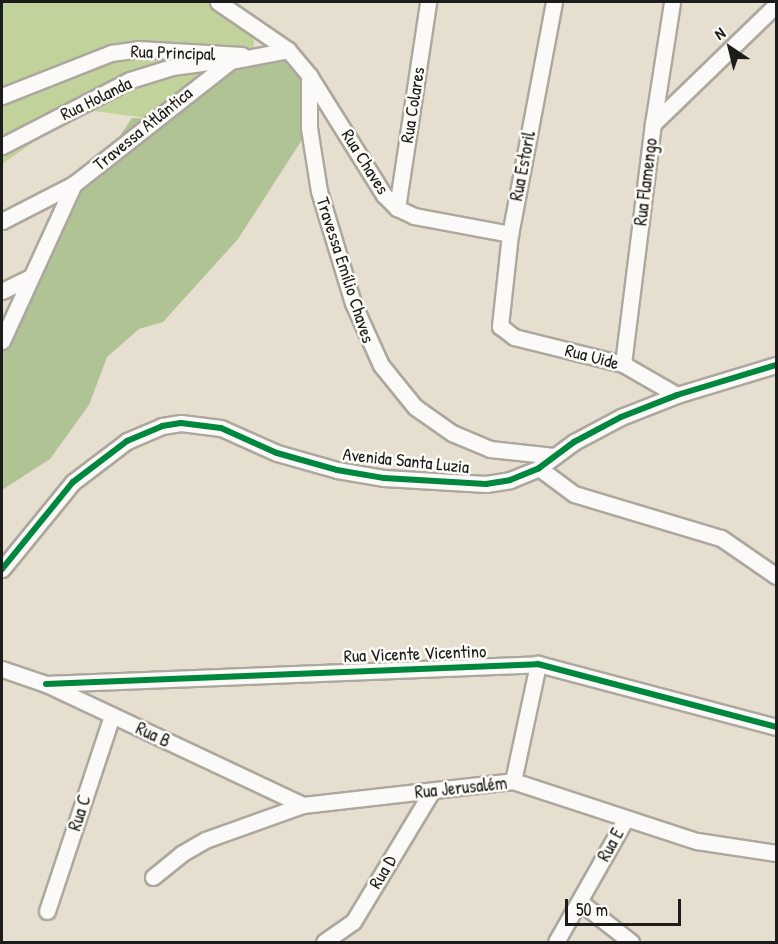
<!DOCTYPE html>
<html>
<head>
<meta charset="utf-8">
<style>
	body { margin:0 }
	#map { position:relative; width:778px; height:944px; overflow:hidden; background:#e6dece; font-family:"Patrick Hand",sans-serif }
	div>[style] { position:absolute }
	.green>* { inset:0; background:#c2d29b }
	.forest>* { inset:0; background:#b0c394 }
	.roads { filter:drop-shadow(2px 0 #ada89e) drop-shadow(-2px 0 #ada89e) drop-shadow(0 2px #ada89e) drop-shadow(0 -2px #ada89e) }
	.minor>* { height:15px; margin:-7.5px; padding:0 7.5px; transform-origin:7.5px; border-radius:7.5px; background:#fbfaf8 }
	.cycleway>* { height:6px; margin:-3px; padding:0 3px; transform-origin:3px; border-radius:3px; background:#00873e }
	span { translate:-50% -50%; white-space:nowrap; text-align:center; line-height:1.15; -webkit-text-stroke:5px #fdfcf7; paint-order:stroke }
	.street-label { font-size:18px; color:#1c1c1c }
	.frame { position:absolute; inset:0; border:3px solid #1c1c1c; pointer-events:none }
	.north { position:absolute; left:700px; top:18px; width:60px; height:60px; -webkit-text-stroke:4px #fdfcf7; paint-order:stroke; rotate:325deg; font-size:16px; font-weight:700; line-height:24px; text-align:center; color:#1c1c1c }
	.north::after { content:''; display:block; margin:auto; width:21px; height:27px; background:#1c1c1c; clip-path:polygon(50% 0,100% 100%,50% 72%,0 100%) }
	.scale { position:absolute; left:565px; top:899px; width:116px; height:27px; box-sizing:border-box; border:3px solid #1c1c1c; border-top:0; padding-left:8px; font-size:18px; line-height:21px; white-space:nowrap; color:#1c1c1c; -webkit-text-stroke:4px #fdfcf7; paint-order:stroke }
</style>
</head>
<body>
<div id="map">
	<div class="green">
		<i style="clip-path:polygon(2px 2px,229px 2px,243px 16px,254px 42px,252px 58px,154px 119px,95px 111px,67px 119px,2px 164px)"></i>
	</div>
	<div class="forest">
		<i style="clip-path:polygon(282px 53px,302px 77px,309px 129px,238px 239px,163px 322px,139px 329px,107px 357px,89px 405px,50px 459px,2px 490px,2px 328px,34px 261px,132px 118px,154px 119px,252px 59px)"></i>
	</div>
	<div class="roads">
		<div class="minor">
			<i style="left:218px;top:2px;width:85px;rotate:34.4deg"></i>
			<i style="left:288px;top:50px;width:33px;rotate:50deg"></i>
			<i style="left:309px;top:75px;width:142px;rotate:58deg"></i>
			<i style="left:384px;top:195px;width:18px;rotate:45deg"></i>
			<i style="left:397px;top:208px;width:19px;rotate:25deg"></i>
			<i style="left:414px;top:216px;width:98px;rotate:10.6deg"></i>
			<i style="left:554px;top:2px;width:236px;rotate:100.7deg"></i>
			<i style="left:510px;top:234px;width:93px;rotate:96.2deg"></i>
			<i style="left:500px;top:326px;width:18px;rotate:38deg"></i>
			<i style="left:514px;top:337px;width:112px;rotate:13.9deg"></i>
			<i style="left:623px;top:364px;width:62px;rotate:29.9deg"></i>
			<i style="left:309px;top:75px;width:53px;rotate:90deg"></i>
			<i style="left:309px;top:128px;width:64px;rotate:81deg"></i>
			<i style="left:319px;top:191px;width:117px;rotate:73.1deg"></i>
			<i style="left:353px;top:303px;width:68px;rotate:65.7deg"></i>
			<i style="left:381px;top:365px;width:54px;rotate:51deg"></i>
			<i style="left:415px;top:407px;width:45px;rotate:35.1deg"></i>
			<i style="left:452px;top:433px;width:41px;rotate:22.8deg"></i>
			<i style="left:490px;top:449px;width:64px;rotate:6.2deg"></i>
			<i style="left:2px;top:96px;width:117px;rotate:-21.5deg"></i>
			<i style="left:111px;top:53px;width:27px;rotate:-8deg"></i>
			<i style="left:138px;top:49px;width:104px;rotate:3.3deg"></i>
			<i style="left:653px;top:124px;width:171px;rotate:-44.1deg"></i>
			<i style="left:2px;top:146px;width:144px;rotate:-27.3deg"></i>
			<i style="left:130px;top:80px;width:44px;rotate:-17.2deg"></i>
			<i style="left:172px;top:67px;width:45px;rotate:-7.6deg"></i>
			<i style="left:397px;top:208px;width:208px;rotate:-81.4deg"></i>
			<i style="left:2px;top:221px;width:81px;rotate:-27.2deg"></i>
			<i style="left:74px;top:184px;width:199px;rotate:-38.1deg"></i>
			<i style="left:231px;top:61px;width:58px;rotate:-10.9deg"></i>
			<i style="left:2px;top:291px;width:30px;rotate:-26deg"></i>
			<i style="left:2px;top:341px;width:173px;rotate:-65.4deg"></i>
			<i style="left:623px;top:364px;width:242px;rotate:-82.9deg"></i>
			<i style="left:653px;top:124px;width:123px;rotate:-81.1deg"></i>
			<i style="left:539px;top:468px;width:44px;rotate:36.6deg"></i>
			<i style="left:574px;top:494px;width:153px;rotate:16.7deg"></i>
			<i style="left:721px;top:538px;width:67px;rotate:34.6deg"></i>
			<i style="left:2px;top:569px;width:112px;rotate:-50.8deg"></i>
			<i style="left:73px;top:482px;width:68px;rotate:-37.2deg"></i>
			<i style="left:127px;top:441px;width:38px;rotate:-23deg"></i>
			<i style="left:162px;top:426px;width:19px;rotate:-9deg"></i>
			<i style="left:181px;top:423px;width:40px;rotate:7.1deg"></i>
			<i style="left:221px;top:428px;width:61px;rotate:24.1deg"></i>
			<i style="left:277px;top:453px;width:62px;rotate:15.8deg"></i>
			<i style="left:337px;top:470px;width:48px;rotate:9.7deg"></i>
			<i style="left:384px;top:478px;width:102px;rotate:3.4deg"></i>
			<i style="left:486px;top:484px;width:24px;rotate:-9deg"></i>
			<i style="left:510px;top:480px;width:31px;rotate:-22deg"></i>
			<i style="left:539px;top:468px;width:44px;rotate:-36.6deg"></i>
			<i style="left:574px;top:442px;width:53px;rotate:-28deg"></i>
			<i style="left:621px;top:417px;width:60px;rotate:-21.4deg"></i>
			<i style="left:677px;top:395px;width:103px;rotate:-16.9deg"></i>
			<i style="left:2px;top:669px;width:46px;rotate:18.8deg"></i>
			<i style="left:46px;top:684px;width:284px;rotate:25.2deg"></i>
			<i style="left:46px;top:684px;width:492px;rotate:-2.3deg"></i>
			<i style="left:538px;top:664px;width:246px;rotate:14.8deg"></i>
			<i style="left:513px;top:781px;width:120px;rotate:-77.9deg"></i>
			<i style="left:153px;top:877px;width:36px;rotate:-39deg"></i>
			<i style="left:181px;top:854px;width:28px;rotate:-30deg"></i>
			<i style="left:205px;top:840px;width:104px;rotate:-19.7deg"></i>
			<i style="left:303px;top:805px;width:211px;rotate:-6.5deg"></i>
			<i style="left:513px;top:781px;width:194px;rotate:18.1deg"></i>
			<i style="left:697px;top:841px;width:80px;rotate:8.6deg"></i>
			<i style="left:580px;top:902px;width:65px;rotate:38.1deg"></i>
			<i style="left:47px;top:911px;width:206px;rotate:-71.6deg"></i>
			<i style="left:324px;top:942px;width:35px;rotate:-35deg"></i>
			<i style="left:353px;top:922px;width:153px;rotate:-58.9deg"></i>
			<i style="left:556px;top:942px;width:140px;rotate:-60.5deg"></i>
		</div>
	</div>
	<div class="cycleway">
		<i style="left:2px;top:569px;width:112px;rotate:-50.8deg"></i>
		<i style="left:73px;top:482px;width:68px;rotate:-37.2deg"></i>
		<i style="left:127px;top:441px;width:38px;rotate:-23deg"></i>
		<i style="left:162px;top:426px;width:19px;rotate:-9deg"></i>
		<i style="left:181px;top:423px;width:40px;rotate:7.1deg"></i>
		<i style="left:221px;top:428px;width:61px;rotate:24.1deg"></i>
		<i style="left:277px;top:453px;width:62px;rotate:15.8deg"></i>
		<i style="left:337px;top:470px;width:48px;rotate:9.7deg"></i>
		<i style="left:384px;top:478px;width:102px;rotate:3.4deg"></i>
		<i style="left:486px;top:484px;width:24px;rotate:-9deg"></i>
		<i style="left:510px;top:480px;width:31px;rotate:-22deg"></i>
		<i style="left:539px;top:468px;width:44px;rotate:-36.6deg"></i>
		<i style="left:574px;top:442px;width:53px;rotate:-28deg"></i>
		<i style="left:621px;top:417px;width:60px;rotate:-21.4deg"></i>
		<i style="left:677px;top:395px;width:103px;rotate:-16.9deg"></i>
		<i style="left:46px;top:684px;width:492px;rotate:-2.3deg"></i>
		<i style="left:538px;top:664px;width:246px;rotate:14.8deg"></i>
	</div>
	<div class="street-label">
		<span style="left:173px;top:53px;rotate:2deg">Rua Principal</span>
		<span style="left:96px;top:99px;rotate:-26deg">Rua Holanda</span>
		<span style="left:413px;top:105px;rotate:-81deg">Rua Colares</span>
		<span style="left:143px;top:129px;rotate:-39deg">Travessa Atlântica</span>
		<span style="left:365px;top:162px;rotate:58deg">Rua Chaves</span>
		<span style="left:523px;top:166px;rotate:-79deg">Rua Estoril</span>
		<span style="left:646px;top:182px;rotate:-83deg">Rua Flamengo</span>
		<span style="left:345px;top:270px;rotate:72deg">Travessa Emílio Chaves</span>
		<span style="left:592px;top:357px;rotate:15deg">Rua Uide</span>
		<span style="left:406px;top:461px;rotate:6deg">Avenida Santa Luzia</span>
		<span style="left:415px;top:654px;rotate:-2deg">Rua Vicente Vicentino</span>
		<span style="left:153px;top:735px;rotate:25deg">Rua B</span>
		<span style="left:461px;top:788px;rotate:-6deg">Rua Jerusalém</span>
		<span style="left:80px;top:813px;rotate:-72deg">Rua C</span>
		<span style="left:611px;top:845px;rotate:-61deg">Rua E</span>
		<span style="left:383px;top:872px;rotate:-59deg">Rua D</span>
	</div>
	<div class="frame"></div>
	<div class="north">N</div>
	<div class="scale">50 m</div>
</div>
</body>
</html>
